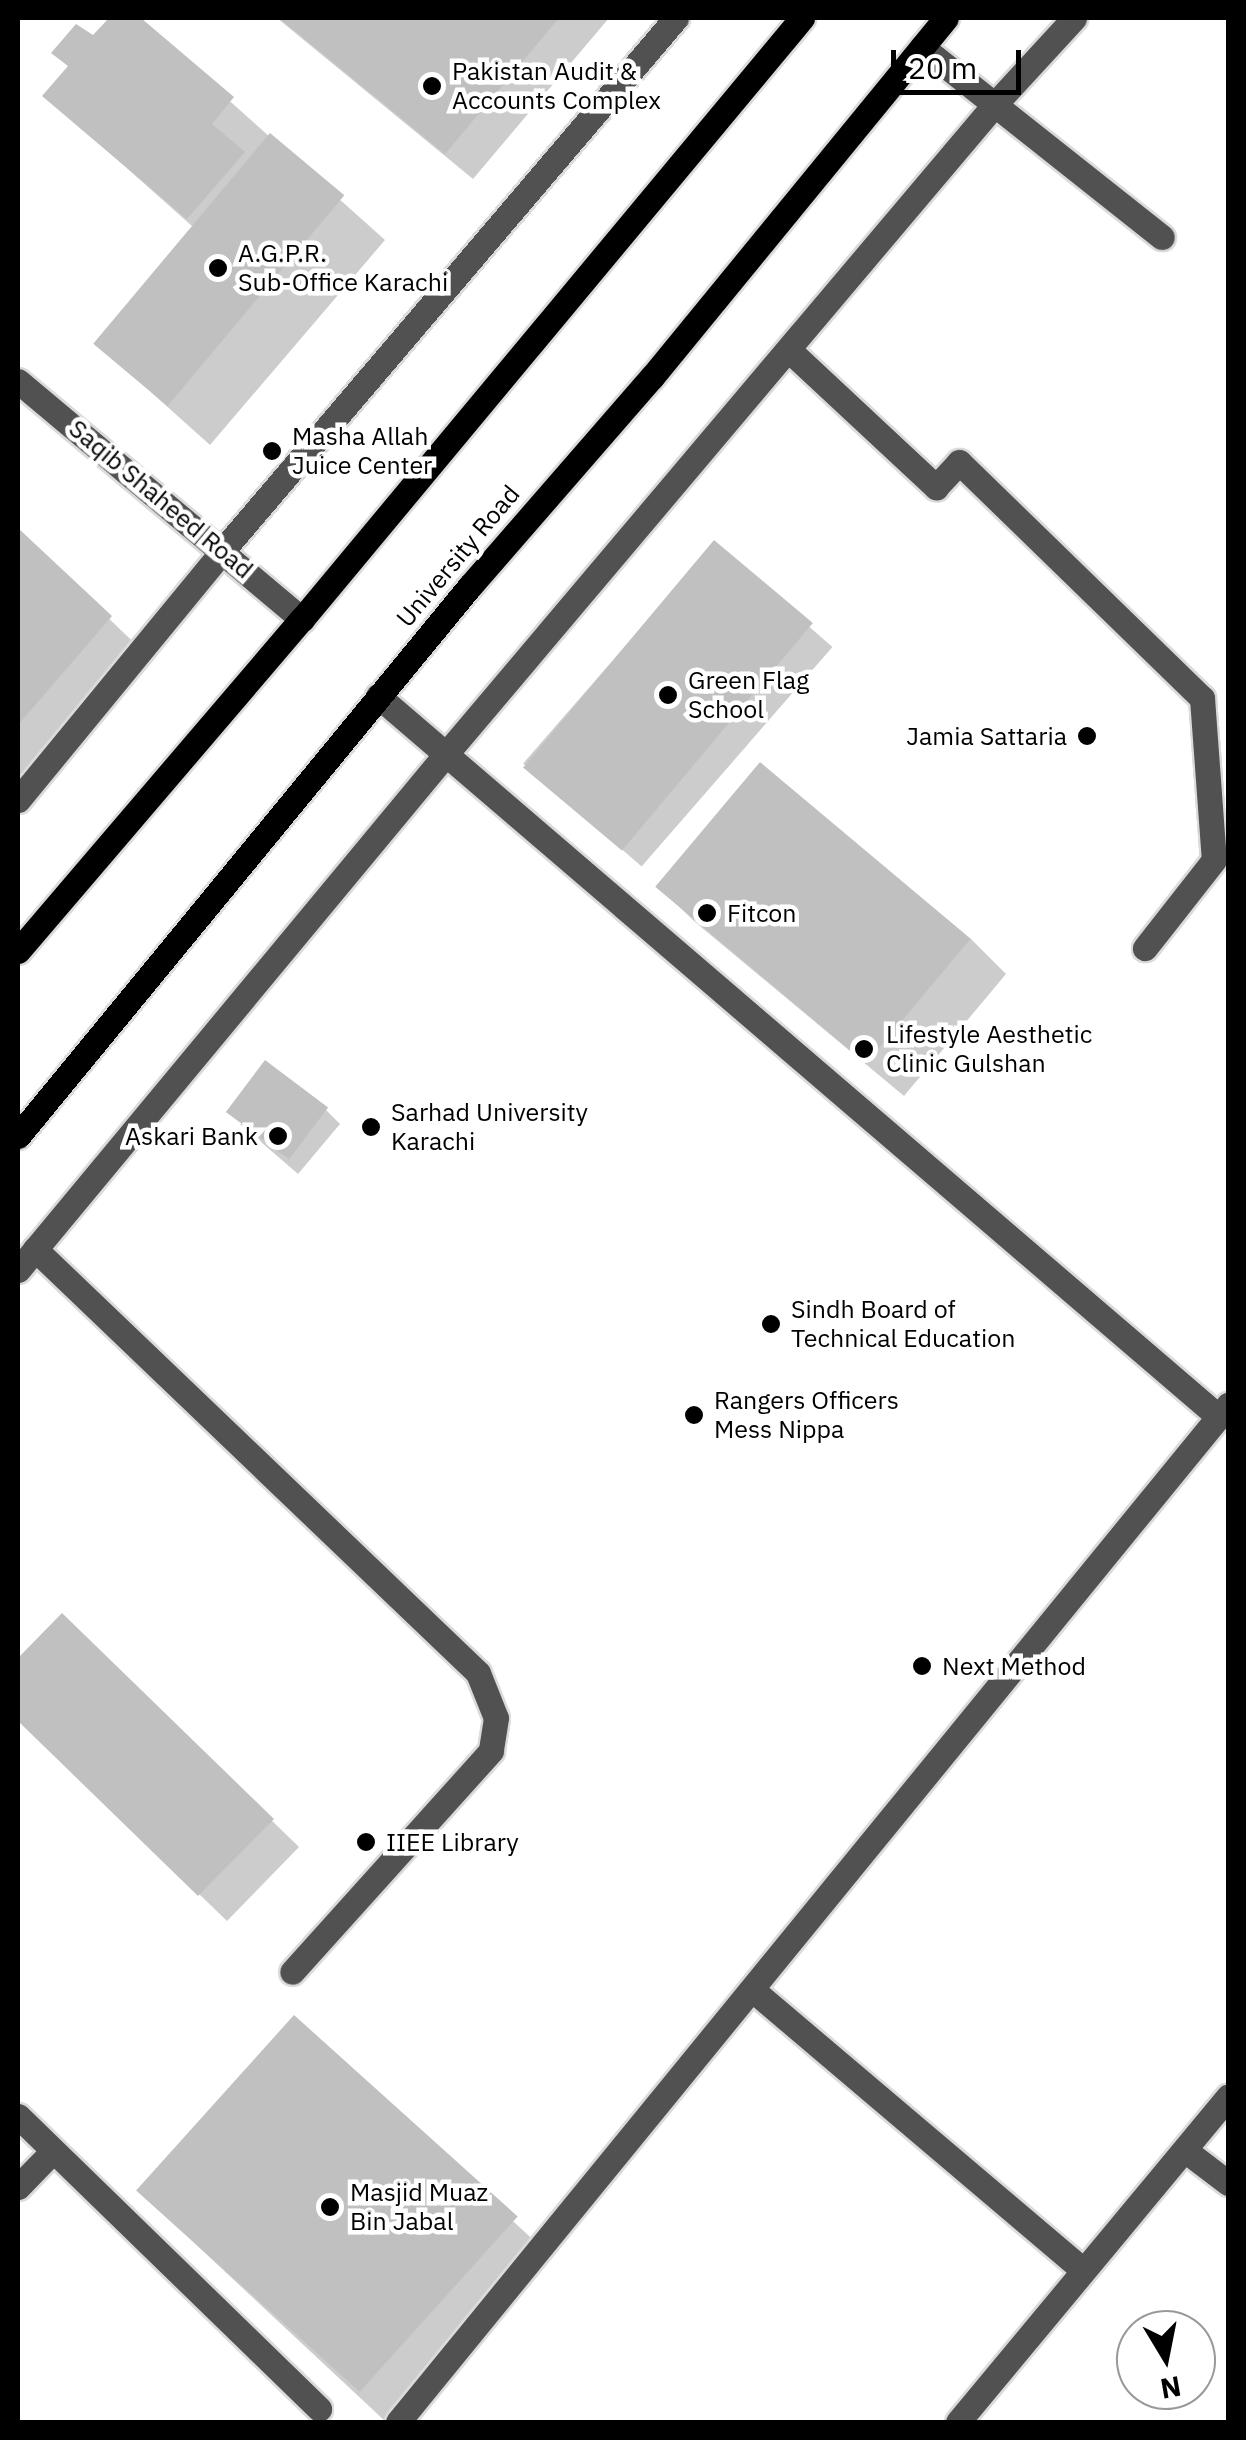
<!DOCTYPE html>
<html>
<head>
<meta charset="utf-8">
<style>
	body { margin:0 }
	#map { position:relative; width:1246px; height:2440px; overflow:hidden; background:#fff; font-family:"IBM Plex Sans",sans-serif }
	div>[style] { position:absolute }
	.shadow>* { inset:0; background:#0003; transform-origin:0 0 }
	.building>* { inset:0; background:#c0c0c0; transform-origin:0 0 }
	.roads { filter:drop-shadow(2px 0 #dbdbdb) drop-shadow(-2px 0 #dbdbdb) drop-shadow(0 2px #dbdbdb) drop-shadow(0 -2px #dbdbdb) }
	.minor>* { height:25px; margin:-12.5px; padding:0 12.5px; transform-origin:12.5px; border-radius:12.5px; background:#515151 }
	.major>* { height:25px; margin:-12.5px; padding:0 12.5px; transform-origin:12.5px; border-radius:12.5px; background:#000 }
	.dots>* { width:28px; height:28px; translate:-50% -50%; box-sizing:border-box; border:5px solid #fff; border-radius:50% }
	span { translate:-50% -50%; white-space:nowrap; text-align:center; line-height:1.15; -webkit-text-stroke:9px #fff; paint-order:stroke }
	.poi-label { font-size:25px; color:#000 }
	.left { translate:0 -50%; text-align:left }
	.right { translate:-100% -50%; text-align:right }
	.street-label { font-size:25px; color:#000 }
	.frame { position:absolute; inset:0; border:20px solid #000; pointer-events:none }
	.north { position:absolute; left:1116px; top:2310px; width:100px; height:100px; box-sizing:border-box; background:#fff; border:2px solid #999; border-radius:50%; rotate:170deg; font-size:28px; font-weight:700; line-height:40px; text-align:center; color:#000 }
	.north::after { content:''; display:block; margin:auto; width:35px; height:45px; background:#000; clip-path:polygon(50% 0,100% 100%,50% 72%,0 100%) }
	.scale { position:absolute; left:891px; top:50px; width:130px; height:45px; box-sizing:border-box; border:5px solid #000; border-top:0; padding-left:12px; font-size:30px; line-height:35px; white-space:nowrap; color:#000; -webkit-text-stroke:8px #fff; paint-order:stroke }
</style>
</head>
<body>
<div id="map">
	<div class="shadow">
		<i style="clip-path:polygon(112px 18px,137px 18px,385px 240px,210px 445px,95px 342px,193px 227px,46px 96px,70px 68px,55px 53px,94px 38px)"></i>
		<i style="clip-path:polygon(277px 18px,609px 18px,473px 179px)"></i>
		<i style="clip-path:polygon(18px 531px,153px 661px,18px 817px)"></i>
		<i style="left:714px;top:544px;width:157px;height:291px;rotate:41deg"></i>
		<i style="clip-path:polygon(659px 887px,970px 938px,1006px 974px,904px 1096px,695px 922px)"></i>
		<i style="clip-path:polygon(326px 1110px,340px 1124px,298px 1174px,240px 1124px)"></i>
		<i style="clip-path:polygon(62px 1616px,299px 1847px,227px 1921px,18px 1719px,18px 1662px)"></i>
		<i style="clip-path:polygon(294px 2019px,541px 2247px,386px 2422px,174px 2224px)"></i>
	</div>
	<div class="building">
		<i style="clip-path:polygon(109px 18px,141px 18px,234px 97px,212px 124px,245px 152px,187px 219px,42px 96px,68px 66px,51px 53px,76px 24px,93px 35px)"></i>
		<i style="clip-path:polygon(279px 18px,559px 18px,445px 154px)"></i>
		<i style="left:270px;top:133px;width:97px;height:275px;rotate:40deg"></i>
		<i style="clip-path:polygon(18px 528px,112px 616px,18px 725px)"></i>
		<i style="left:714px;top:540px;width:129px;height:297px;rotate:40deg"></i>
		<i style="left:760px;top:762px;width:275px;height:163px;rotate:40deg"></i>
		<i style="left:265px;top:1060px;width:79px;height:65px;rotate:37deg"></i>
		<i style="clip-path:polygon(62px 1613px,274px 1819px,198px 1896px,18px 1721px,18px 1658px)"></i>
		<i style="left:294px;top:2015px;width:301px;height:236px;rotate:42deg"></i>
	</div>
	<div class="roads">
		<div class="minor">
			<i style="left:922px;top:47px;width:306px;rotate:38.4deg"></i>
			<i style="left:790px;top:351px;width:200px;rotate:43deg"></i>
			<i style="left:936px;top:487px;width:34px;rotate:-47deg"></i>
			<i style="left:959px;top:462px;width:339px;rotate:44.2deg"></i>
			<i style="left:1202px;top:698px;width:162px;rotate:85.8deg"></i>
			<i style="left:1214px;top:860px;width:112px;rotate:128.1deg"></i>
			<i style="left:18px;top:381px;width:371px;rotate:40deg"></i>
			<i style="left:378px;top:696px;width:1108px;rotate:40.61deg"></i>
			<i style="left:18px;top:800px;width:323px;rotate:-50.6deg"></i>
			<i style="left:223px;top:550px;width:699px;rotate:-49.59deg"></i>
			<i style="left:35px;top:1249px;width:613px;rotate:43.74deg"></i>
			<i style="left:478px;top:1673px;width:48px;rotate:68.2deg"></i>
			<i style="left:496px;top:1718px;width:33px;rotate:99deg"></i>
			<i style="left:491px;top:1751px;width:297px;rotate:132deg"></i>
			<i style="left:18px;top:1270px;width:670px;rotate:-50.33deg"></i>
			<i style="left:446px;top:754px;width:851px;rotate:-49.82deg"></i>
			<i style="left:995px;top:104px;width:117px;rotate:-47.4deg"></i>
			<i style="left:754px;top:1991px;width:431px;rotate:40.3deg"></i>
			<i style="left:18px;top:2116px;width:420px;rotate:44.2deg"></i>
			<i style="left:1186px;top:2151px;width:53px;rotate:37.3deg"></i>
			<i style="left:18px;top:2187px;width:49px;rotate:-45.8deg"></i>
			<i style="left:398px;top:2422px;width:1313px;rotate:-50.78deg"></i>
			<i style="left:958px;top:2422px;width:423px;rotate:-50.3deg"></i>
		</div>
		<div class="major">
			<i style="left:18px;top:951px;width:437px;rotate:-49.5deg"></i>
			<i style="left:302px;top:619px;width:782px;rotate:-50.24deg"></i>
			<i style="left:18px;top:1136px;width:712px;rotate:-50.59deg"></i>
			<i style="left:470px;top:586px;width:277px;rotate:-49deg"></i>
			<i style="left:652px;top:377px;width:464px;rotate:-50.7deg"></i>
		</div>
	</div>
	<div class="dots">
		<i style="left:432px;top:86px;background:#000"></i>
		<i style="left:218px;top:268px;background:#000"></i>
		<i style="left:272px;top:451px;background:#000"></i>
		<i style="left:668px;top:695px;background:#000"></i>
		<i style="left:1087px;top:736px;background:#000"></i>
		<i style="left:707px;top:913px;background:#000"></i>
		<i style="left:864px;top:1049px;background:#000"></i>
		<i style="left:371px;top:1127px;background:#000"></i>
		<i style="left:278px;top:1136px;background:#000"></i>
		<i style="left:771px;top:1324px;background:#000"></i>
		<i style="left:694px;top:1415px;background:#000"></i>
		<i style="left:922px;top:1666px;background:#000"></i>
		<i style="left:366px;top:1842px;background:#000"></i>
		<i style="left:330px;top:2207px;background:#000"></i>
	</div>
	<div class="poi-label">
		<span class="left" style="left:452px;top:86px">Pakistan Audit &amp;<br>Accounts Complex</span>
		<span class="left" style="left:238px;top:268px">A.G.P.R.<br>Sub-Office Karachi</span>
		<span class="left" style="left:292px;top:451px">Masha Allah<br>Juice Center</span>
		<span class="left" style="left:688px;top:695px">Green Flag<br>School</span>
		<span class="right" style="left:1067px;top:736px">Jamia Sattaria</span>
		<span class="left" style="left:727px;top:913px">Fitcon</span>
		<span class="left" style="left:886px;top:1049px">Lifestyle Aesthetic<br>Clinic Gulshan</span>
		<span class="left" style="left:391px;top:1127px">Sarhad University<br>Karachi</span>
		<span class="right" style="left:258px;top:1136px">Askari Bank</span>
		<span class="left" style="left:791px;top:1324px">Sindh Board of<br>Technical Education</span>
		<span class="left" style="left:714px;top:1415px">Rangers Officers<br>Mess Nippa</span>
		<span class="left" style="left:942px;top:1666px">Next Method</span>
		<span class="left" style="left:386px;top:1842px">IIEE Library</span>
		<span class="left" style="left:350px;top:2207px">Masjid Muaz<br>Bin Jabal</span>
	</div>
	<div class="street-label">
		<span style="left:161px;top:499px;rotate:40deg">Saqib Shaheed Road</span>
		<span style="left:458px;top:556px;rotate:-50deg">University Road</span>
	</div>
	<div class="frame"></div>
	<div class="north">N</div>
	<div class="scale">20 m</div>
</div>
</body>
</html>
